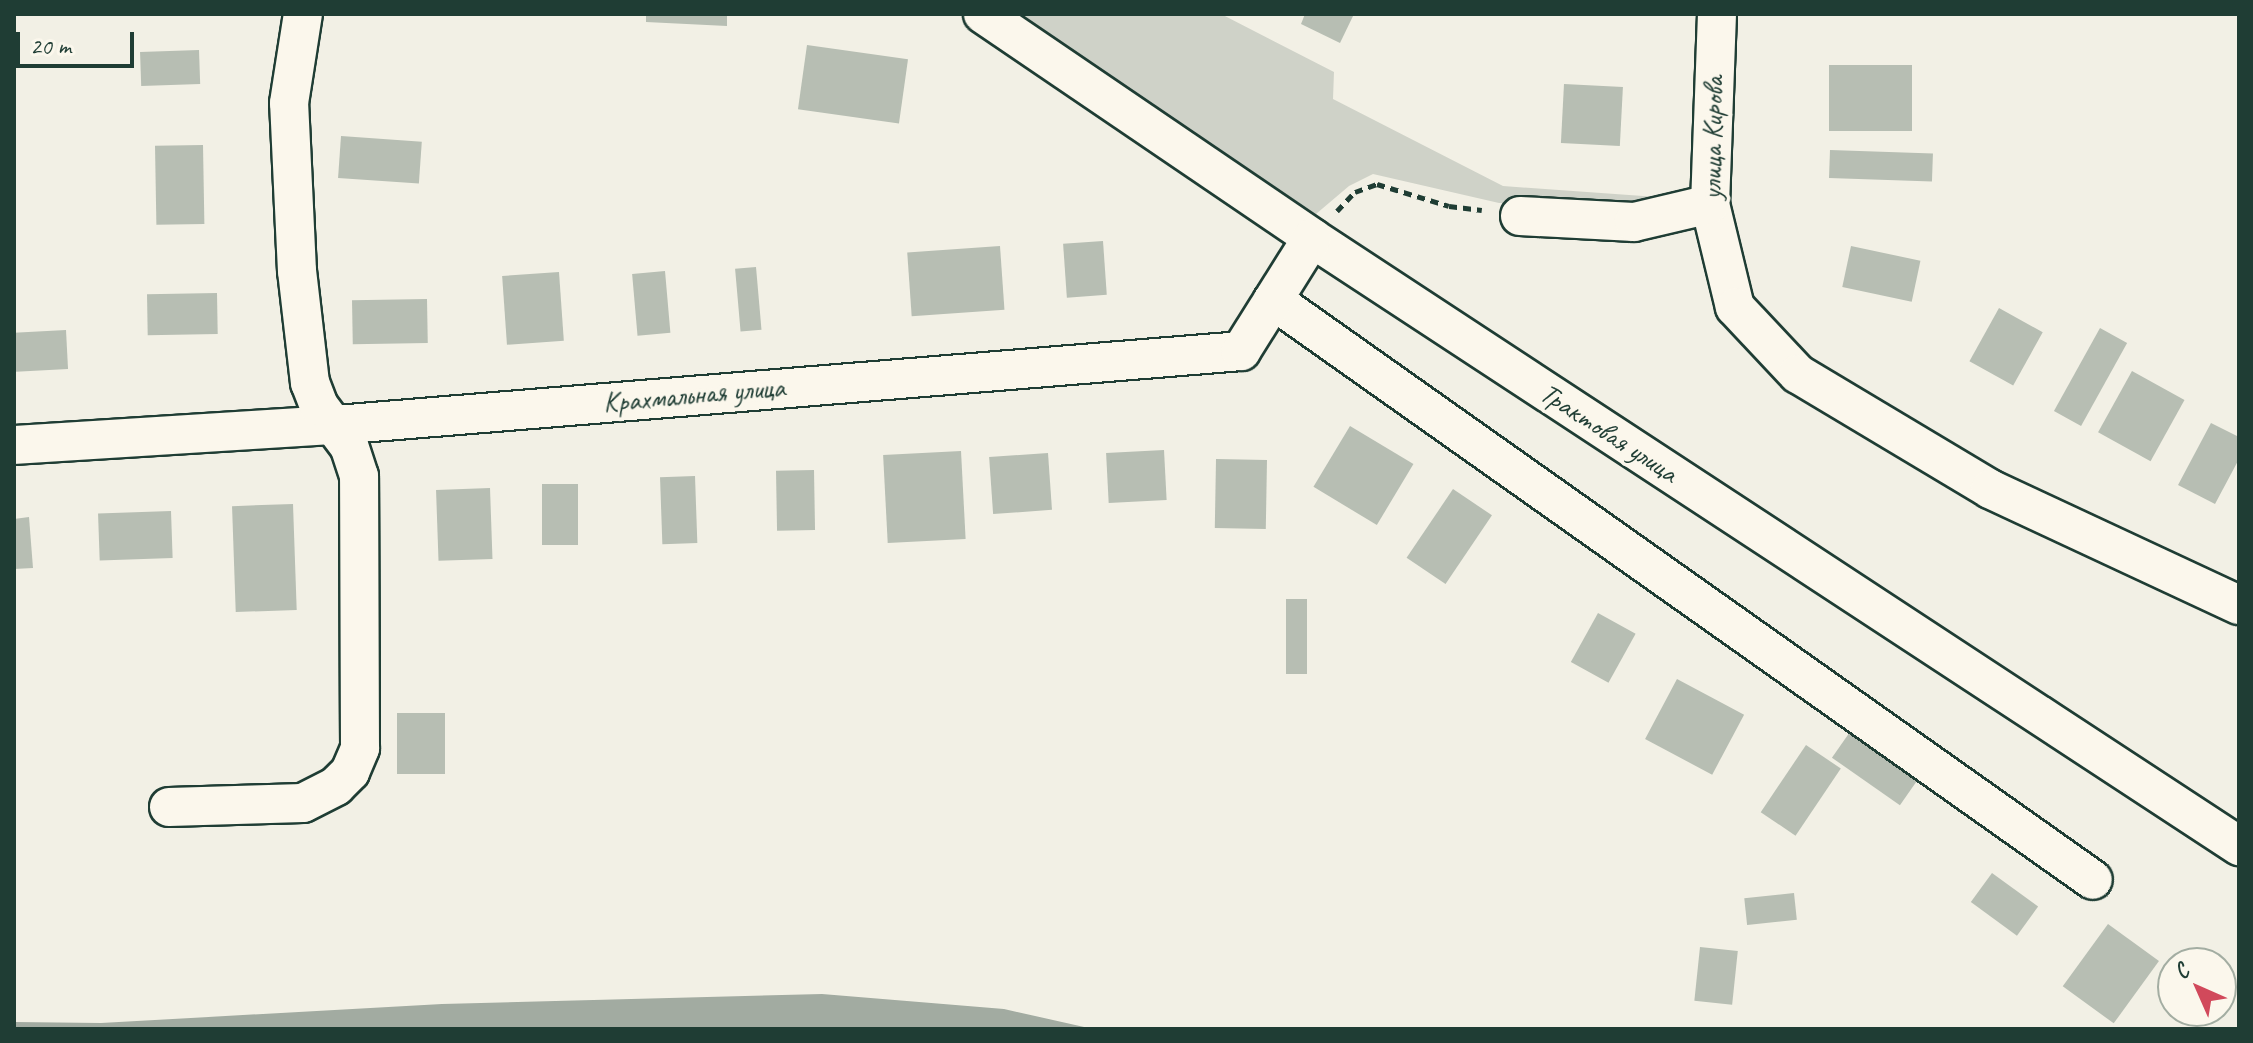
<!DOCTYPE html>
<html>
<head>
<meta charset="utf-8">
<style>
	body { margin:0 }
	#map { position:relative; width:2253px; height:1043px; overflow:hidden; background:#f2f0e5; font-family:Caveat,sans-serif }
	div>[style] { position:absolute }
	.green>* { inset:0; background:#cfd2c8 }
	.water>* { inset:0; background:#a2aba1 }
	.building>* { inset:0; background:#b7beb3; transform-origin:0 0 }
	.path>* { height:5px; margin-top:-2.5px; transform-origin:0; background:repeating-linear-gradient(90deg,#1f3d34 0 8px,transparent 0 14px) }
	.roads { filter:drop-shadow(2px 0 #1f3d34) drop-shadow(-2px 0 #1f3d34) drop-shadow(0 2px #1f3d34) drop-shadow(0 -2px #1f3d34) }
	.street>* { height:38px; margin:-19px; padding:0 19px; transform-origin:19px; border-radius:19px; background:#fbf7ec }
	span { translate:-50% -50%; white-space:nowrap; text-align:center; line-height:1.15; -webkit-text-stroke:7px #fbf7ec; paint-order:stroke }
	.street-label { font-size:28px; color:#1f3d34 }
	.frame { position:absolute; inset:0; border:16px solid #1f3d34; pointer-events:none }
	.north { position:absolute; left:2157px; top:947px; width:80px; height:80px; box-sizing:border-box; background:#fbf7ec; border:2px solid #a3ada2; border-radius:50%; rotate:315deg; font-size:22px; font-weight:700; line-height:32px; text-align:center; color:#1f3d34 }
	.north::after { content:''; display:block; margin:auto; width:28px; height:36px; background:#d1495b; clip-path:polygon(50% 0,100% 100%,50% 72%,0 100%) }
	.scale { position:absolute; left:16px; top:32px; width:118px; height:36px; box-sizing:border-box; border:4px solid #1f3d34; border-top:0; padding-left:10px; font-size:24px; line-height:28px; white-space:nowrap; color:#1f3d34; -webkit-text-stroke:6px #fbf7ec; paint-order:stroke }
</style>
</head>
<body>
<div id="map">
	<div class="green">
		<i style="clip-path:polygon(1013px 14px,1221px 14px,1334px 72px,1333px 99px,1503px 186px,1657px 197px,1635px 210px,1499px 203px,1373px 174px,1349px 186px,1316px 214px)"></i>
	</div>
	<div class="water">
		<i style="clip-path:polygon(822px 994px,1004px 1009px,1093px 1029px,14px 1029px,14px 1022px,101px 1023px,442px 1004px)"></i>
	</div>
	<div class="building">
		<i style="clip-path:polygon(646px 14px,727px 14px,727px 26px,646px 22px)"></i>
		<i style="clip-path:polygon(1305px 14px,1354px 14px,1340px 43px,1301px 24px)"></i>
		<i style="left:807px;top:45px;width:102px;height:65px;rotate:8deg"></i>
		<i style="left:199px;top:50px;width:34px;height:59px;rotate:88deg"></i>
		<i style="left:1829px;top:65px;width:83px;height:66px"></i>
		<i style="left:1564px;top:84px;width:59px;height:59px;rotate:3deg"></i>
		<i style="left:341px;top:136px;width:81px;height:42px;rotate:4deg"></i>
		<i style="left:203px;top:145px;width:79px;height:48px;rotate:89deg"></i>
		<i style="left:1830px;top:150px;width:103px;height:28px;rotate:2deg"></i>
		<i style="left:1103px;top:241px;width:54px;height:40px;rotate:86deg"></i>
		<i style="left:1000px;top:246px;width:64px;height:93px;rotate:86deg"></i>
		<i style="left:1851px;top:246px;width:71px;height:42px;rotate:12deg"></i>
		<i style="left:756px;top:267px;width:63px;height:21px;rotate:85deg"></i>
		<i style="left:665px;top:271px;width:62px;height:33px;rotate:85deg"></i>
		<i style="left:559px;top:272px;width:69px;height:57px;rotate:86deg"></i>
		<i style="left:217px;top:293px;width:41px;height:70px;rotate:89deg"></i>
		<i style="left:427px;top:299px;width:44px;height:75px;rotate:89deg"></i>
		<i style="left:1999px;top:308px;width:50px;height:61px;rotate:29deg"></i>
		<i style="left:2100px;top:328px;width:31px;height:95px;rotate:29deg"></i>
		<i style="left:66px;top:330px;width:39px;height:52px;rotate:87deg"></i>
		<i style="left:2132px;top:371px;width:60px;height:70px;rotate:29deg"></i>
		<i style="clip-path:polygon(2211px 423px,2239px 437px,2239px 459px,2215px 504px,2178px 485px)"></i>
		<i style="left:1350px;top:426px;width:74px;height:71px;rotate:31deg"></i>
		<i style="left:1164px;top:450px;width:50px;height:58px;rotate:87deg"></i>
		<i style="left:961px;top:451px;width:88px;height:78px;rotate:87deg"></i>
		<i style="left:1048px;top:453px;width:57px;height:59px;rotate:86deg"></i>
		<i style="left:1216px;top:459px;width:51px;height:69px;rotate:1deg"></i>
		<i style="left:814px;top:470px;width:60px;height:38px;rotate:89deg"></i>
		<i style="left:695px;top:476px;width:67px;height:35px;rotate:88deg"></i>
		<i style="left:542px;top:484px;width:36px;height:61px"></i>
		<i style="left:490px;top:488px;width:71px;height:54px;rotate:88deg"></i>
		<i style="left:1453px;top:489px;width:47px;height:83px;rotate:34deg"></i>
		<i style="left:293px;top:504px;width:106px;height:61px;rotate:88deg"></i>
		<i style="left:171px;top:511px;width:47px;height:73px;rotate:88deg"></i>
		<i style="clip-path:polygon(29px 517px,33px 568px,14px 569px,14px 519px)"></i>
		<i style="left:1286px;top:599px;width:21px;height:75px"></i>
		<i style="left:1598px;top:613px;width:43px;height:56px;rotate:29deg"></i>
		<i style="left:1677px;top:679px;width:76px;height:68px;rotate:28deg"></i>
		<i style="left:397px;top:713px;width:48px;height:61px"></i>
		<i style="left:1852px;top:729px;width:83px;height:35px;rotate:35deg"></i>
		<i style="left:1806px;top:745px;width:42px;height:81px;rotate:34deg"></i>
		<i style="left:1992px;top:873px;width:57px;height:36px;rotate:36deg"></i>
		<i style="left:1794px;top:893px;width:27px;height:50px;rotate:84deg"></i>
		<i style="left:2108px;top:924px;width:63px;height:77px;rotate:36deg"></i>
		<i style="left:1700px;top:947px;width:38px;height:54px;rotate:6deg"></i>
	</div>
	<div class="path">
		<i style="left:1337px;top:211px;width:26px;rotate:-47deg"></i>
		<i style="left:1355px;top:192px;width:23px;rotate:-20deg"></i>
		<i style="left:1377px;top:184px;width:75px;rotate:17deg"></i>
		<i style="left:1449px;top:206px;width:33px;rotate:7deg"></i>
	</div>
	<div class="roads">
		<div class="street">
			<i style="left:983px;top:14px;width:398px;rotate:34.2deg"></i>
			<i style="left:1312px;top:238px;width:1109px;rotate:33.26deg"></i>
			<i style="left:1717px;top:14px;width:190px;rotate:92.1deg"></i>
			<i style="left:1710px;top:204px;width:106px;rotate:76.4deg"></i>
			<i style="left:1735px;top:307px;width:92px;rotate:46.8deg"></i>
			<i style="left:1798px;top:374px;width:224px;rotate:30.9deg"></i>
			<i style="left:1990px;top:489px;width:275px;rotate:25deg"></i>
			<i style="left:1520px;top:216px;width:114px;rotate:3deg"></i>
			<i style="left:1634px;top:222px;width:78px;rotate:-13.3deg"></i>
			<i style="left:1273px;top:300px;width:1004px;rotate:35.27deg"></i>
			<i style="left:14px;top:445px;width:323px;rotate:-3.6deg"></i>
			<i style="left:336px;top:425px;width:908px;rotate:-4.67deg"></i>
			<i style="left:1241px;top:351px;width:133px;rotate:-57.9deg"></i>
			<i style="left:169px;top:807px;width:134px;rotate:-1.7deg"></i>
			<i style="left:303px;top:803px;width:37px;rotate:-27deg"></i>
			<i style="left:336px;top:786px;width:20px;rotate:-45deg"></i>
			<i style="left:350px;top:772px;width:26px;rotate:-67deg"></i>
			<i style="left:360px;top:748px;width:272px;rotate:-90.2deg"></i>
			<i style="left:359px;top:476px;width:32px;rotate:-108deg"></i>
			<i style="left:349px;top:446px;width:50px;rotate:-126.9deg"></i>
			<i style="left:319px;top:406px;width:25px;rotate:-111deg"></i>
			<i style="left:310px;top:383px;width:113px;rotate:-96.6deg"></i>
			<i style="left:297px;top:271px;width:168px;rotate:-92.7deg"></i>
			<i style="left:289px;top:103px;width:90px;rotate:-81.1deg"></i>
		</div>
	</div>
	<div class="street-label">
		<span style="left:1713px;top:138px;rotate:-89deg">улица Кирова</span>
		<span style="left:694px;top:395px;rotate:-5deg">Крахмальная улица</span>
		<span style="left:1609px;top:433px;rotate:33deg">Трактовая улица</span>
	</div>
	<div class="frame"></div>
	<div class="north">С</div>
	<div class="scale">20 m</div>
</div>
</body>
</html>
